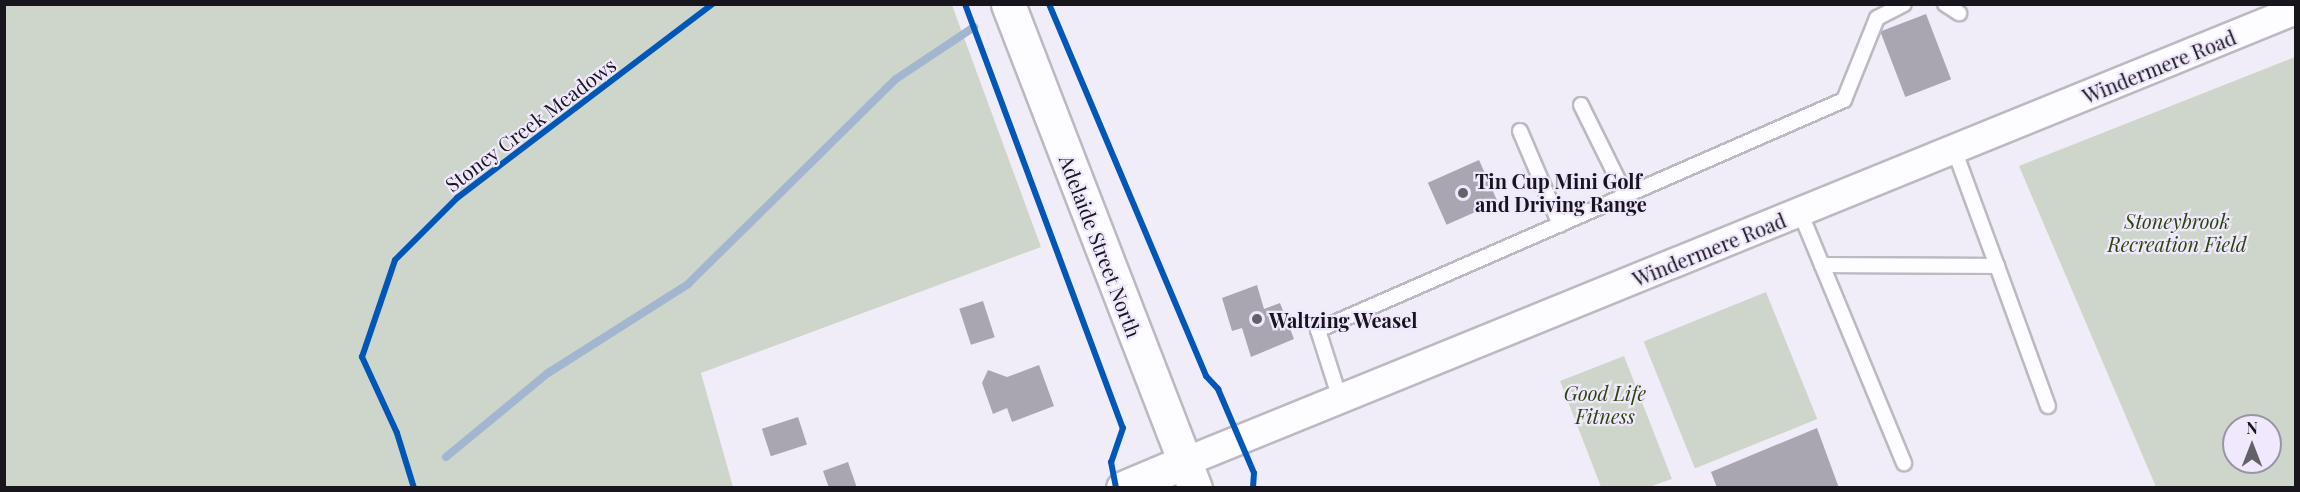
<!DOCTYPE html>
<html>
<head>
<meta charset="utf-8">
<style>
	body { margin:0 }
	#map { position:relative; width:2300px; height:492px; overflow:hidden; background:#f1edf8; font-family:"Playfair Display",serif }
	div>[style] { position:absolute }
	.green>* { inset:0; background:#ced6cb; transform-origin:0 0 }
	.stream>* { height:8px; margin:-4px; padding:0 4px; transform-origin:4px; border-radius:4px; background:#a3b6d0 }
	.building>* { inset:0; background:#a9a6b1; transform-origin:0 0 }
	.roads { filter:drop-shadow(2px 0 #bcb9c2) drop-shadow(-2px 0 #bcb9c2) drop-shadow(0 2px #bcb9c2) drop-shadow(0 -2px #bcb9c2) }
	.lane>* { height:14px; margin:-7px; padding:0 7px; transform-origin:7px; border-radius:7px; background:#fdfcfe }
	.street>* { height:28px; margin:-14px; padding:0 14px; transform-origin:14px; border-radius:14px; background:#fdfcfe }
	.secondary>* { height:33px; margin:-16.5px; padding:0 16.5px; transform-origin:16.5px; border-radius:16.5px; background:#fdfcfe }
	.cycleway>* { height:6px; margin:-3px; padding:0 3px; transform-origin:3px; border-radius:3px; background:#0057b8 }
	.dots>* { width:16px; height:16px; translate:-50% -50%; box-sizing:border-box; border:3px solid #f0e8fd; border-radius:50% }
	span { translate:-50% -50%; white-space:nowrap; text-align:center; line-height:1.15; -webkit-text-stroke:4.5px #f0e8fd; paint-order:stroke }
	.street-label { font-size:20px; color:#18151c }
	.poi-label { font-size:20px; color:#18151c; font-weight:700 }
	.left { translate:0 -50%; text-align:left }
	.park-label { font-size:20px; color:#2a450c; font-style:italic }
	.frame { position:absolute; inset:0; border:6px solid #18151c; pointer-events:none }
	.north { position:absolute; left:2222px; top:414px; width:60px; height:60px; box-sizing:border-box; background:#f0e8fd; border:2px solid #9a94a3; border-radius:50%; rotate:0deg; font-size:16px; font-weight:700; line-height:24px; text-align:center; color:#18151c }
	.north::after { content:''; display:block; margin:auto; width:21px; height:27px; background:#646169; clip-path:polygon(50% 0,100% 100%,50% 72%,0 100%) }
</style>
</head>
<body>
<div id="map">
	<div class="green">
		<i style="clip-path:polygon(4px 5px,952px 5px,1041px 247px,701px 373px,733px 487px,5px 487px)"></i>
		<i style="clip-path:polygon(evenodd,2295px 57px,2295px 487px,2156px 487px,2019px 166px,2295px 57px,2234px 426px,2270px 426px,2270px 462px,2234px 462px,2234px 426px)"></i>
		<i style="left:1766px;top:292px;width:137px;height:132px;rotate:68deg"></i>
		<i style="clip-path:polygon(1624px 356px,1672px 479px,1649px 487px,1601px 487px,1560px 381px)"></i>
	</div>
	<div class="stream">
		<i style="left:446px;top:457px;width:132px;rotate:-39.5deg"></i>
		<i style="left:548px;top:373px;width:166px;rotate:-32.4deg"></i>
		<i style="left:688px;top:284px;width:292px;rotate:-44.6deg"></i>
		<i style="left:896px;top:79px;width:94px;rotate:-33.7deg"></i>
	</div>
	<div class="building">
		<i style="left:1926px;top:14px;width:70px;height:49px;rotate:69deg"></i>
		<i style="left:1479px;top:160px;width:46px;height:56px;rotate:66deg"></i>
		<i style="clip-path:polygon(1257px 285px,1264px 309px,1280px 303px,1294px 339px,1251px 357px,1242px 328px,1232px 331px,1222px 298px)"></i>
		<i style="left:983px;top:301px;width:38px;height:25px;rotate:72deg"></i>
		<i style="clip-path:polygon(1039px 365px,1054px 406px,1012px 422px,1007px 408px,993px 414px,982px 383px,988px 370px,1007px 377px)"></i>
		<i style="left:798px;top:417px;width:29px;height:38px;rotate:72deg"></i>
		<i style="clip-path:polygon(1817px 428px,1839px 488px,1717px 488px,1711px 472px)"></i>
		<i style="clip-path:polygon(848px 462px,857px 488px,829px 488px,823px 471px)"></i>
	</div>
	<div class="roads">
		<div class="lane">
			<i style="left:1945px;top:4px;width:17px;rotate:33deg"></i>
			<i style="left:1581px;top:105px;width:102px;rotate:63.7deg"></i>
			<i style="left:1520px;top:131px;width:102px;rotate:66.9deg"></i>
			<i style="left:1800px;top:212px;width:272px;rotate:67.5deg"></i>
			<i style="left:1822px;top:265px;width:175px;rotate:0.3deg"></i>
			<i style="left:1997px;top:266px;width:125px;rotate:-110.2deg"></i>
			<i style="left:1997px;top:266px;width:149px;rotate:70deg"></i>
			<i style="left:1340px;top:399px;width:72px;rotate:-107.7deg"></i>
			<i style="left:1318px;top:330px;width:574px;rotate:-23.62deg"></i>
			<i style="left:1844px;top:100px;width:88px;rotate:-68.1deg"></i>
			<i style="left:1877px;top:18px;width:30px;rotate:-27deg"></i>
		</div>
		<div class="street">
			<i style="left:1185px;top:462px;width:1199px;rotate:-22.14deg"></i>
		</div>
		<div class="secondary">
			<i style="left:1008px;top:4px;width:519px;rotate:68.88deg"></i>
			<i style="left:1123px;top:488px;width:67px;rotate:-22.8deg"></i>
		</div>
	</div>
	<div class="cycleway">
		<i style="left:965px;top:4px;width:452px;rotate:69.6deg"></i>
		<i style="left:1123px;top:428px;width:36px;rotate:109deg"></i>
		<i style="left:1111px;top:462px;width:26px;rotate:79deg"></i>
		<i style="left:1049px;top:4px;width:404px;rotate:67.1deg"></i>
		<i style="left:1206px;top:376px;width:18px;rotate:47deg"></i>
		<i style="left:1218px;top:389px;width:91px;rotate:66.8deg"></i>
		<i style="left:1254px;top:473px;width:15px;rotate:94deg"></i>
		<i style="left:414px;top:488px;width:58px;rotate:-107.2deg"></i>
		<i style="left:397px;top:433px;width:84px;rotate:-114.7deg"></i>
		<i style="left:362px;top:357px;width:102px;rotate:-71.2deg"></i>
		<i style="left:395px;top:260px;width:88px;rotate:-45deg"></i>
		<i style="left:457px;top:198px;width:321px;rotate:-37.2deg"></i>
	</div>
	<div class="dots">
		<i style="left:1463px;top:193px;background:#646169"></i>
		<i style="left:1257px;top:319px;background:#646169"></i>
	</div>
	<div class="street-label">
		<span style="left:2159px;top:66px;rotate:-22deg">Windermere Road</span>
		<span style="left:530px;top:124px;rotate:-37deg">Stoney Creek Meadows</span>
		<span style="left:1101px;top:246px;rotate:69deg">Adelaide Street North</span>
		<span style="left:1709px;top:249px;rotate:-22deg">Windermere Road</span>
	</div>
	<div class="poi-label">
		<span class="left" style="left:1475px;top:192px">Tin Cup Mini Golf<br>and Driving Range</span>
		<span class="left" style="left:1269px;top:319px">Waltzing Weasel</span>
	</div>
	<div class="park-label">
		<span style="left:2177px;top:232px">Stoneybrook<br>Recreation Field</span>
		<span style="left:1605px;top:404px">Good Life<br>Fitness</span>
	</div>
	<div class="frame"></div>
	<div class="north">N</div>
</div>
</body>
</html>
